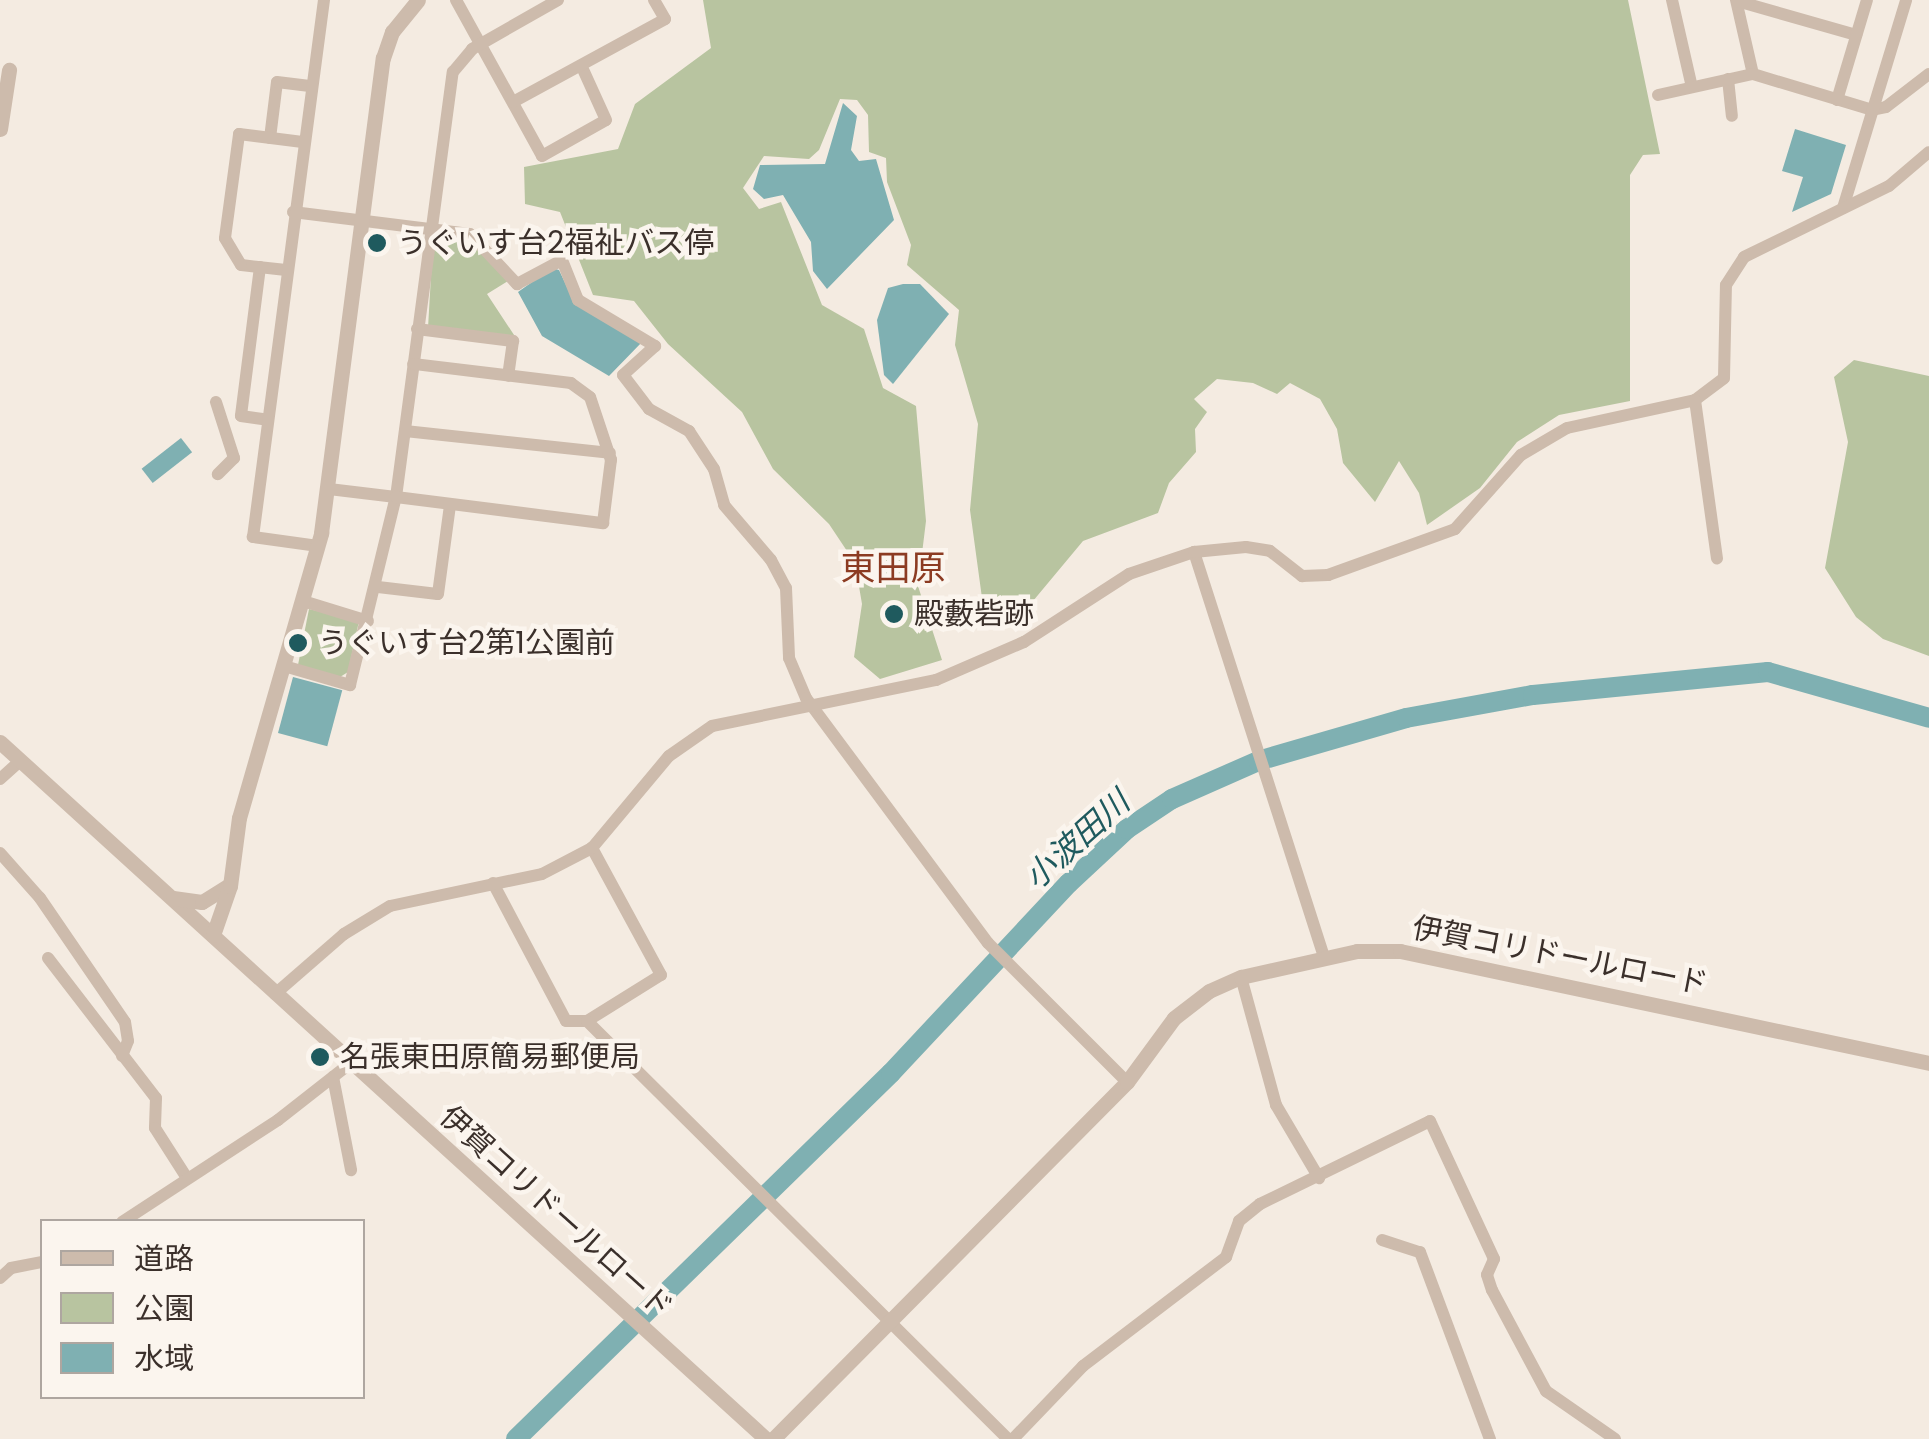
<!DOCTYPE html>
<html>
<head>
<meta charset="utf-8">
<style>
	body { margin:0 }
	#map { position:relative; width:1929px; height:1439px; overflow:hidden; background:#f4ebe1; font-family:Poppins,"Noto Sans JP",sans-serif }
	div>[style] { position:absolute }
	.green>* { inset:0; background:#b8c4a0 }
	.water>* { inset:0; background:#7fb0b2; transform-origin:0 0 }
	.river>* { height:20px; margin:-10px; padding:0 10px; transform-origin:10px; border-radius:10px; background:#7fb0b2 }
	.minor>* { height:12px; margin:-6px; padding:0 6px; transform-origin:6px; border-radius:6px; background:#cdbbac }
	.tertiary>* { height:15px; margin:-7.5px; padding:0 7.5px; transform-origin:7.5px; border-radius:7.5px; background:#cdbbac }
	.dots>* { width:28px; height:28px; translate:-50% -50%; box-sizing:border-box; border:5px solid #fbf5ee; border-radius:50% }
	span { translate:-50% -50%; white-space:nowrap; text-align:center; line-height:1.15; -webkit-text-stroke:9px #fbf5ee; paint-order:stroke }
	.poi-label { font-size:30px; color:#3b302b }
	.left { translate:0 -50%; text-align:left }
	.street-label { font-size:30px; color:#3b302b }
	.water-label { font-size:32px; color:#1f5a5e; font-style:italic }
	.quarter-label { font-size:35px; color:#8c3b22 }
	.legend { position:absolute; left:40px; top:1219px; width:325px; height:180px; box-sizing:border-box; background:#fbf5ee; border:2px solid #aea6a0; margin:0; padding:12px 18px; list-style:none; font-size:30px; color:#3b302b }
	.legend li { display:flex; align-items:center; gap:20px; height:50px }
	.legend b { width:50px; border:2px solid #aea6a0 }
</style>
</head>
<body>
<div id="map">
	<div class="green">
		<i style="clip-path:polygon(703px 0,1628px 0,1660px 154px,1643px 155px,1630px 175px,1630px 401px,1559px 415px,1517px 442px,1480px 488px,1427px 525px,1419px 493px,1399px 461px,1375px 502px,1343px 463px,1337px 429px,1320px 399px,1290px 383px,1277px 394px,1253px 383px,1217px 379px,1194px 399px,1207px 412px,1195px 429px,1196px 452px,1169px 483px,1158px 513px,1083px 541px,1018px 619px,1003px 624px,982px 598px,970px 510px,978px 424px,955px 345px,959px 310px,907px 265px,911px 245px,887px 182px,886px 158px,869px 152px,868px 115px,857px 100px,840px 99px,819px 150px,809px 159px,764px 156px,743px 188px,759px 209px,781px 202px,822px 305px,864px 329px,883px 388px,916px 406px,926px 521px,918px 586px,942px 660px,880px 679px,854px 657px,862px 604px,855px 563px,829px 524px,773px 469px,742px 412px,668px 344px,634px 301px,593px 295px,560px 212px,525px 204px,524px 167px,618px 149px,635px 104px,711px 48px)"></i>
		<i style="clip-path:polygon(440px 235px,468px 238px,508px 281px,487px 294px,516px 338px,428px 328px,433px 241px)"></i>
		<i style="clip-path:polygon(1854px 360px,1929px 376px,1929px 656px,1883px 639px,1856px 617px,1825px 568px,1848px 442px,1834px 377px)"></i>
		<i style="clip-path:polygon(309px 609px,359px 621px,348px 672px,340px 677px,298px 665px)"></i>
	</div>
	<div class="water">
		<i style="clip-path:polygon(843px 103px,857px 116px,851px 150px,859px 161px,876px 159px,894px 220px,827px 289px,813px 271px,811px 242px,783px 195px,764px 199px,753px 189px,760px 165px,825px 164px)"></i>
		<i style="clip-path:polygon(1795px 129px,1846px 145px,1831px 194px,1792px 212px,1803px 177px,1782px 171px)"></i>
		<i style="clip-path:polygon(552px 268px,559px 270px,575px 304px,642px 342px,609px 376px,542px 336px,518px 292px)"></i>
		<i style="clip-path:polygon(903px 284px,920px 284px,949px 314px,893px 384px,884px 375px,877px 320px,888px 288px)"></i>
		<i style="left:181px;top:438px;width:18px;height:50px;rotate:52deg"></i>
		<i style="left:293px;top:677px;width:51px;height:58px;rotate:15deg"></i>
	</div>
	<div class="river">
		<i style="left:516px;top:1439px;width:524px;rotate:-44.3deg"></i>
		<i style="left:891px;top:1073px;width:260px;rotate:-46.9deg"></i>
		<i style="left:1069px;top:883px;width:79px;rotate:-43deg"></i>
		<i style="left:1127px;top:829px;width:54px;rotate:-33.7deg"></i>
		<i style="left:1172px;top:799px;width:94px;rotate:-23.8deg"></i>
		<i style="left:1258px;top:761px;width:154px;rotate:-16.2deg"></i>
		<i style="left:1406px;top:718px;width:129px;rotate:-10.3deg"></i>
		<i style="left:1533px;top:695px;width:236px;rotate:-5.6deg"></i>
		<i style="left:1768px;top:672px;width:167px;rotate:15.9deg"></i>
	</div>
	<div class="minor">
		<i style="left:456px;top:0;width:178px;rotate:61.1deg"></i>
		<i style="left:542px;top:156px;width:73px;rotate:-29.4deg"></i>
		<i style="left:606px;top:120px;width:60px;rotate:-114.4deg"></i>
		<i style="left:1672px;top:0;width:89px;rotate:77.1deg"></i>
		<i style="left:1736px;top:0;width:76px;rotate:77.1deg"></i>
		<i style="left:1753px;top:74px;width:124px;rotate:16.8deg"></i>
		<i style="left:1872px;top:110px;width:14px;rotate:-12deg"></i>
		<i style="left:1886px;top:107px;width:54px;rotate:-37.5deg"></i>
		<i style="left:1737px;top:1px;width:124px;rotate:15.9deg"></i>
		<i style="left:1728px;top:79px;width:37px;rotate:84deg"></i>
		<i style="left:1658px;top:95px;width:97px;rotate:-12.5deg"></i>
		<i style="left:1837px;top:100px;width:104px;rotate:-73.3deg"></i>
		<i style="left:513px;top:102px;width:173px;rotate:-28.6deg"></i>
		<i style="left:665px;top:19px;width:22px;rotate:-120deg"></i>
		<i style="left:270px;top:138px;width:56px;rotate:-82.9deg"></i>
		<i style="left:277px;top:82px;width:33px;rotate:7deg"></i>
		<i style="left:1843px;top:208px;width:217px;rotate:-73.1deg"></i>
		<i style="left:293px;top:212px;width:178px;rotate:7.1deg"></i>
		<i style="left:470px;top:234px;width:69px;rotate:46.8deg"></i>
		<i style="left:517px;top:284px;width:51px;rotate:-28.1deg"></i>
		<i style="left:562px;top:260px;width:43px;rotate:68.2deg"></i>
		<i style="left:578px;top:300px;width:90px;rotate:30.9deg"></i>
		<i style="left:655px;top:346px;width:43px;rotate:137.8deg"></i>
		<i style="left:623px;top:375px;width:43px;rotate:52.6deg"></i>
		<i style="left:649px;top:409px;width:46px;rotate:28.8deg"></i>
		<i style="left:689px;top:431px;width:45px;rotate:56.7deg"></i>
		<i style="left:714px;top:469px;width:37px;rotate:74deg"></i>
		<i style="left:724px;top:505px;width:72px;rotate:49.5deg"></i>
		<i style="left:771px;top:560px;width:32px;rotate:62deg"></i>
		<i style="left:786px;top:588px;width:70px;rotate:87.5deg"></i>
		<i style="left:789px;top:658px;width:43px;rotate:67deg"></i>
		<i style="left:806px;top:698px;width:305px;rotate:53.4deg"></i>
		<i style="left:988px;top:943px;width:197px;rotate:45deg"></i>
		<i style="left:260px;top:267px;width:150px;rotate:97.3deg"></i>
		<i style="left:241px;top:416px;width:27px;rotate:8deg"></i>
		<i style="left:286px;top:270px;width:45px;rotate:-173.7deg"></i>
		<i style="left:241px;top:265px;width:31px;rotate:-121deg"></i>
		<i style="left:225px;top:238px;width:105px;rotate:-82.3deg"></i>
		<i style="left:239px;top:134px;width:64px;rotate:7.2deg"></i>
		<i style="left:417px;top:329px;width:97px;rotate:7.1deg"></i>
		<i style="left:513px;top:341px;width:35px;rotate:98deg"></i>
		<i style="left:1695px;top:400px;width:36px;rotate:-37deg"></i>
		<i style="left:1724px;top:378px;width:93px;rotate:-88.8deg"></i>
		<i style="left:1726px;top:285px;width:33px;rotate:-57deg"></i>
		<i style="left:1744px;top:257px;width:161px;rotate:-26.1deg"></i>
		<i style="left:1889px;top:186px;width:52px;rotate:-40.4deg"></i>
		<i style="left:216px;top:402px;width:59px;rotate:72.2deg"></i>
		<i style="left:234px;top:458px;width:23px;rotate:135deg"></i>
		<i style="left:405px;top:431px;width:206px;rotate:6.1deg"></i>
		<i style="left:329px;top:489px;width:67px;rotate:6.8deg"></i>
		<i style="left:396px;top:497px;width:429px;rotate:-82.4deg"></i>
		<i style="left:453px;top:72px;width:30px;rotate:-50deg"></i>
		<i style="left:472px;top:49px;width:99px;rotate:-29.7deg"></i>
		<i style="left:318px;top:546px;width:66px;rotate:-172.1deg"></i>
		<i style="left:253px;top:537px;width:542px;rotate:-82.47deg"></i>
		<i style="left:1194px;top:552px;width:425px;rotate:72.2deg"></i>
		<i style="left:378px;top:587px;width:60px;rotate:6.7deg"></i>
		<i style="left:438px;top:594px;width:90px;rotate:-82.3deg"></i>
		<i style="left:303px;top:601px;width:68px;rotate:17.1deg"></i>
		<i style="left:284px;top:666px;width:69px;rotate:16.1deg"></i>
		<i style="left:350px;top:685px;width:194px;rotate:-76.3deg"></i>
		<i style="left:396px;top:497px;width:209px;rotate:7.2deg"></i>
		<i style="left:603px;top:523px;width:64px;rotate:-82.8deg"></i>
		<i style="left:611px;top:460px;width:66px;rotate:-108.4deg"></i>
		<i style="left:590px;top:397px;width:24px;rotate:-144deg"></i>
		<i style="left:571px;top:383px;width:159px;rotate:-173.1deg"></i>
		<i style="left:0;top:779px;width:27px;rotate:-42deg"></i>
		<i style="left:0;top:853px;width:60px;rotate:48.4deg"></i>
		<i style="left:40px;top:898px;width:150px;rotate:55.6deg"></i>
		<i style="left:125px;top:1022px;width:19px;rotate:81deg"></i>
		<i style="left:128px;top:1041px;width:16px;rotate:112deg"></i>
		<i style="left:493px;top:883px;width:156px;rotate:62.1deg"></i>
		<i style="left:566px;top:1021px;width:21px"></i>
		<i style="left:587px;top:1021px;width:87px;rotate:-31.9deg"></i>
		<i style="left:661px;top:975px;width:145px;rotate:-118.5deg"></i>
		<i style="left:48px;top:958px;width:177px;rotate:52.4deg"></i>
		<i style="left:156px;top:1098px;width:30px;rotate:92deg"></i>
		<i style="left:155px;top:1128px;width:56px;rotate:57.4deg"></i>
		<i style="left:1241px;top:977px;width:133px;rotate:74.7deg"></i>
		<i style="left:1276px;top:1105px;width:85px;rotate:59.5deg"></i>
		<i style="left:275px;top:994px;width:91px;rotate:-41deg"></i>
		<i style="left:344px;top:934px;width:54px;rotate:-31.3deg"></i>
		<i style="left:390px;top:906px;width:155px;rotate:-11.9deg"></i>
		<i style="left:542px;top:874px;width:56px;rotate:-27.5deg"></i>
		<i style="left:592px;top:848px;width:120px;rotate:-50.1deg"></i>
		<i style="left:669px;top:756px;width:52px;rotate:-34.9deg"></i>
		<i style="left:712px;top:726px;width:229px;rotate:-11.6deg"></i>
		<i style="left:936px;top:680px;width:96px;rotate:-23.4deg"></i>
		<i style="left:1024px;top:642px;width:125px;rotate:-32.9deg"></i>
		<i style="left:1129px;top:574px;width:69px;rotate:-18.7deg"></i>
		<i style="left:1194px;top:552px;width:52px;rotate:-5.5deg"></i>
		<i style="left:1246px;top:547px;width:24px;rotate:9deg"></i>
		<i style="left:1270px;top:551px;width:41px;rotate:38deg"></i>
		<i style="left:1302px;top:576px;width:26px;rotate:-2deg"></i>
		<i style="left:1328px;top:575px;width:135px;rotate:-19.9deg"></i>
		<i style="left:1455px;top:529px;width:99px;rotate:-48.3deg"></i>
		<i style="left:1521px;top:455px;width:53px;rotate:-30.4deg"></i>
		<i style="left:1567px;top:428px;width:131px;rotate:-12.3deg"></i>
		<i style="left:1695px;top:400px;width:160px;rotate:82.1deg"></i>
		<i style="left:587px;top:1021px;width:593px;rotate:44.8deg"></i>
		<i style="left:333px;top:1077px;width:95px;rotate:79deg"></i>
		<i style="left:122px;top:1222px;width:186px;rotate:-33.2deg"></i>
		<i style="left:278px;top:1120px;width:94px;rotate:-38.1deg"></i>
		<i style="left:1382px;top:1240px;width:40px;rotate:18deg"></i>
		<i style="left:1420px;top:1252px;width:200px;rotate:69.5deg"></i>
		<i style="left:0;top:1278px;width:15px;rotate:-42deg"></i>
		<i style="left:11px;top:1268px;width:32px;rotate:-11deg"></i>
		<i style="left:1013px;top:1439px;width:101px;rotate:-46.2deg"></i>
		<i style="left:1083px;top:1366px;width:180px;rotate:-37.3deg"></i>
		<i style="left:1226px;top:1257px;width:38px;rotate:-70deg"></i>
		<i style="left:1239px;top:1221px;width:27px;rotate:-39deg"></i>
		<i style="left:1260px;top:1204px;width:189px;rotate:-26deg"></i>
		<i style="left:1430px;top:1121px;width:152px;rotate:65.1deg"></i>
		<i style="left:1494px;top:1259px;width:17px;rotate:114deg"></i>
		<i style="left:1487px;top:1275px;width:16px;rotate:72deg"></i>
		<i style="left:1492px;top:1290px;width:115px;rotate:61.9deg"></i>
		<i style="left:1546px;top:1391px;width:84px;rotate:34.8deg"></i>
	</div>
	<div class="tertiary">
		<i style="left:0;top:129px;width:60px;rotate:-81.3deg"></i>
		<i style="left:0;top:742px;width:1036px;rotate:42.3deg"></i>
		<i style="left:173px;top:898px;width:29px;rotate:8deg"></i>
		<i style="left:202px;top:902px;width:32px;rotate:-32deg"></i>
		<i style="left:213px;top:935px;width:52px;rotate:-70.9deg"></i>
		<i style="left:230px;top:886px;width:69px;rotate:-82.5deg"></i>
		<i style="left:239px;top:818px;width:297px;rotate:-73.9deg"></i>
		<i style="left:321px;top:533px;width:479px;rotate:-82.6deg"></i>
		<i style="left:383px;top:58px;width:28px;rotate:-71deg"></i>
		<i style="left:392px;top:32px;width:41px;rotate:-50.9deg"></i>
		<i style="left:773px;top:1439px;width:503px;rotate:-45.24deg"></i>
		<i style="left:1127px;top:1082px;width:79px;rotate:-53.7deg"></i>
		<i style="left:1174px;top:1018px;width:44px;rotate:-37.6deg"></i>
		<i style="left:1209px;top:991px;width:35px;rotate:-24deg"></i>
		<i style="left:1241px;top:977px;width:119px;rotate:-12.6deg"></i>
		<i style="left:1357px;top:951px;width:43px"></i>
		<i style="left:1400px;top:951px;width:541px;rotate:11.95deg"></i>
	</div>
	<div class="dots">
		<i style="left:377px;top:243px;background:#1f5a5e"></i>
		<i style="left:894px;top:614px;background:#1f5a5e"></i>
		<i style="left:298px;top:643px;background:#1f5a5e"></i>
		<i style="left:320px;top:1057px;background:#1f5a5e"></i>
	</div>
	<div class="poi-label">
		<span class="left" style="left:397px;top:243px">うぐいす台2福祉バス停</span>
		<span class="left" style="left:914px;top:614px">殿藪砦跡</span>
		<span class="left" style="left:318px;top:643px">うぐいす台2第1公園前</span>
		<span class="left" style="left:340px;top:1057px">名張東田原簡易郵便局</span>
	</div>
	<div class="street-label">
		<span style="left:1560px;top:956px;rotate:11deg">伊賀コリドールロード</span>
		<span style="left:556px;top:1212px;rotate:42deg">伊賀コリドールロード</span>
	</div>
	<div class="water-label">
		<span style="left:1077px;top:840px;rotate:-42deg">小波田川</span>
	</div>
	<div class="quarter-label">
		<span style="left:893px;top:568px">東田原</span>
	</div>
	<ul class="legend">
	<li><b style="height:12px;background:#cdbbac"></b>道路</li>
	<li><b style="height:28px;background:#b8c4a0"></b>公園</li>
	<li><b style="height:28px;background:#7fb0b2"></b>水域</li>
	</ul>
</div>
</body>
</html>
